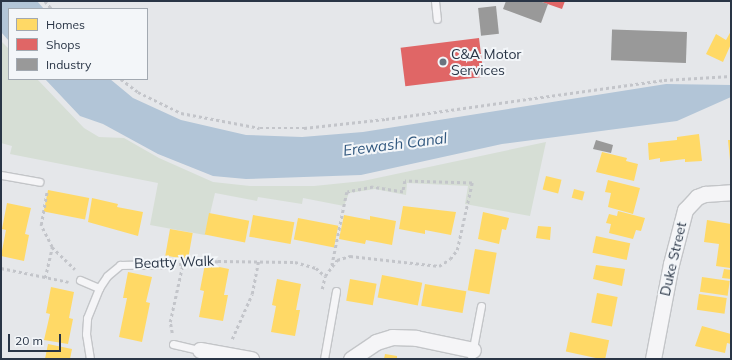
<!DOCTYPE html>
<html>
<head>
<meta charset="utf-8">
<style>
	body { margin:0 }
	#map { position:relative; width:732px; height:360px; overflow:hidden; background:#e5e7ea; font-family:Mulish,sans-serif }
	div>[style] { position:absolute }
	.green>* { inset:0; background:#d6ded5 }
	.water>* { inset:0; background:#b2c5d7 }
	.homes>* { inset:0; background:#ffd966; transform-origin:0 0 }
	.shops>* { inset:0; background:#e06666; transform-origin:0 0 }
	.industry>* { inset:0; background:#999; transform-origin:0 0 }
	.path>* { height:2.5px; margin-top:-1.25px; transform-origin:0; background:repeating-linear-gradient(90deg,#c3c5ca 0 3px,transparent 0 6px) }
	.roads { filter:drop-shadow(1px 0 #c3c5c8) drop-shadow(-1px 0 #c3c5c8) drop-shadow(0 1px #c3c5c8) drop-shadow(0 -1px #c3c5c8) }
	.service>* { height:7px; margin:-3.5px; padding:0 3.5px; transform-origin:3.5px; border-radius:3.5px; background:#f5f5f7 }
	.minor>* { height:15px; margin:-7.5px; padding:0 7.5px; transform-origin:7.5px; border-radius:7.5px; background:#f5f5f7 }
	.dots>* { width:11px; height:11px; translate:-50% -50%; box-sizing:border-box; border:2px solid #f3f6f9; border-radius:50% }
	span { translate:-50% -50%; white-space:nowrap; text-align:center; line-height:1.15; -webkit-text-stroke:4px #f3f6f9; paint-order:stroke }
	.poi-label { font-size:14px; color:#293546 }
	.left { translate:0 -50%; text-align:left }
	.street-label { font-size:14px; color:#293546 }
	.water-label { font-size:15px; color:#30577e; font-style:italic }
	.frame { position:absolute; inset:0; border:2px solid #293546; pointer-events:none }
	.legend { position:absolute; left:8px; top:8px; width:140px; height:72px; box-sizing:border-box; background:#f3f6f9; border:1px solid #a2a9b1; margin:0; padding:5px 7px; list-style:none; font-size:12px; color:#293546 }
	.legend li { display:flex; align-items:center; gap:8px; height:20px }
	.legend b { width:20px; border:1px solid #a2a9b1 }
	.scale { position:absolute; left:8px; top:334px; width:53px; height:18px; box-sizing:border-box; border:2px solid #293546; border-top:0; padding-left:5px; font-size:12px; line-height:14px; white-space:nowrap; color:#293546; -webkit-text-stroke:3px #f3f6f9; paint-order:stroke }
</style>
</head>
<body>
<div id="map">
	<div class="green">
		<i style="clip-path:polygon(1px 41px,9px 49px,9px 79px,37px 79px,84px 128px,99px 137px,124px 138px,159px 158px,213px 182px,250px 186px,314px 186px,363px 181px,546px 142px,530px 216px,465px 204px,468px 186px,407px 183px,406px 195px,375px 189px,349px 193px,344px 206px,303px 198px,302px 204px,258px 197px,257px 201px,215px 193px,205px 235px,150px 225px,158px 183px,10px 154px,12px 146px,1px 143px)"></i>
	</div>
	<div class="water">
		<i style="clip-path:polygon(1px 1px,37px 1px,44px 9px,9px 9px,9px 41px,1px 32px)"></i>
		<i style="clip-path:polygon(45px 79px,110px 79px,133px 98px,181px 120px,246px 135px,302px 137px,363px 132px,666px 84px,731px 85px,731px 97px,677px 121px,502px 144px,361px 175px,246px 179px,213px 176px,158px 154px,103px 124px,80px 116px)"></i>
	</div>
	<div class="homes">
		<i style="clip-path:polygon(731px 31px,731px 44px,723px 62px,706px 54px,716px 34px,726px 40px)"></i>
		<i style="clip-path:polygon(699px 134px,702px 161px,685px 162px,685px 159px,660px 162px,660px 158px,649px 160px,648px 143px,677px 140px,677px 137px)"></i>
		<i style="clip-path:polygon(728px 140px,731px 140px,731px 160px,730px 160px)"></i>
		<i style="clip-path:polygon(602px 152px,627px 158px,626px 161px,638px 164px,634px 181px,596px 172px)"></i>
		<i style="left:546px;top:176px;width:16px;height:14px;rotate:14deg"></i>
		<i style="clip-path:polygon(608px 180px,640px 188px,633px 214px,608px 207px,611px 193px,605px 192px)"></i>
		<i style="left:574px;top:189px;width:11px;height:9px;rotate:15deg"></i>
		<i style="left:48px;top:190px;width:42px;height:22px;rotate:11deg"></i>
		<i style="clip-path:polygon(92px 198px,118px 204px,117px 207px,143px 212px,138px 236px,88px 222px)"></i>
		<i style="clip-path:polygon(7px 203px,31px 208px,25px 234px,29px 235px,24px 261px,1px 256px,6px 230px,2px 229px)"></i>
		<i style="clip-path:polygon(403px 206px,456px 212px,451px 235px,425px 230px,425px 234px,399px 229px)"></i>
		<i style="clip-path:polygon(618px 211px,645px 218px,641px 231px,636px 230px,633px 239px,609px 233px,611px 224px,606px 223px,609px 214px,617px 216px)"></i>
		<i style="clip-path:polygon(483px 212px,509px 218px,506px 230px,502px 229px,499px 244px,478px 239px)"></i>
		<i style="left:209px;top:213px;width:41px;height:22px;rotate:11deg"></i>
		<i style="left:253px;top:215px;width:42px;height:22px;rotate:10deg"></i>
		<i style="clip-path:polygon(344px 215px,370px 220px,370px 216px,396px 221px,392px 245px,366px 240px,365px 244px,339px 239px)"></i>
		<i style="left:298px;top:218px;width:41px;height:22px;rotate:11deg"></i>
		<i style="clip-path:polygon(707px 220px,731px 224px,730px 268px,716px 266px,719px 244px,704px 242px)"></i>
		<i style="clip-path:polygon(538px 226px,551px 227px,550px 240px,536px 238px)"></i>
		<i style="left:170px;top:229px;width:23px;height:27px;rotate:10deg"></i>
		<i style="left:596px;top:236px;width:35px;height:17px;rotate:12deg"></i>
		<i style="left:475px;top:249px;width:22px;height:42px;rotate:10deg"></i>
		<i style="clip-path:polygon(205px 264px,229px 269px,224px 295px,228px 295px,223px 321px,199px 317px,204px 291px,200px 290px)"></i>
		<i style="clip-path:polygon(596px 265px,625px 269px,622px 286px,593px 279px)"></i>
		<i style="clip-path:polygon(724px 269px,731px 270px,731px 279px,722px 278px)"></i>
		<i style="clip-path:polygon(128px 272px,152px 277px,146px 302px,150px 303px,142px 342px,119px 337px,127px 298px,123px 298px)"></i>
		<i style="left:382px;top:275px;width:41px;height:23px;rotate:11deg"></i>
		<i style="left:702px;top:277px;width:28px;height:15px;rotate:8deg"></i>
		<i style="clip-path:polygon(277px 279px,301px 284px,296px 310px,300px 310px,295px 336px,271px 332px,276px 306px,272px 305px)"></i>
		<i style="left:350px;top:279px;width:27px;height:22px;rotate:10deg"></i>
		<i style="left:425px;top:284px;width:42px;height:22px;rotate:10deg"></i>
		<i style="clip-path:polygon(51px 287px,74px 292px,69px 318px,73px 319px,68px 344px,44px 340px,50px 314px,46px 313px)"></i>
		<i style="left:597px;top:293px;width:21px;height:30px;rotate:11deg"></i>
		<i style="left:699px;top:294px;width:28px;height:16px;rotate:8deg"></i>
		<i style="clip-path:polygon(702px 326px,731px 334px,731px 344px,727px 343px,725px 353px,695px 346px)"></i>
		<i style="left:570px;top:332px;width:40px;height:20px;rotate:12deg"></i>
		<i style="clip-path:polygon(48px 344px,72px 349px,70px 359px,45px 359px)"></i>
		<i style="clip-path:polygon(385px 354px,397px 356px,397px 359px,384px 359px)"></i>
	</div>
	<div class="shops">
		<i style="clip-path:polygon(539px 1px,565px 1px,562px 9px)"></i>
		<i style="left:479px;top:38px;width:39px;height:79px;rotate:83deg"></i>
	</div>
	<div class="industry">
		<i style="clip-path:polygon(506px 1px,539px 1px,548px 4px,541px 23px,503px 9px)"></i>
		<i style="left:496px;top:6px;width:28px;height:18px;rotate:84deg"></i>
		<i style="left:687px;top:32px;width:31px;height:75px;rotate:92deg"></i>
		<i style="clip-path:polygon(596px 140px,613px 145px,611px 153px,593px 149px)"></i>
	</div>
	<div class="path">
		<i style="left:45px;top:1px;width:11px;rotate:49deg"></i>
		<i style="left:121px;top:79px;width:21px;rotate:37deg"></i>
		<i style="left:138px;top:92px;width:48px;rotate:26deg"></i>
		<i style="left:181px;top:113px;width:80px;rotate:10.8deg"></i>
		<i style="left:260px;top:128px;width:44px"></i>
		<i style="left:304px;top:128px;width:82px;rotate:-6.3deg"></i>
		<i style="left:386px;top:119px;width:281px;rotate:-8deg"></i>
		<i style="left:664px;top:80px;width:67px;rotate:-3.4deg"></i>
		<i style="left:52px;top:247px;width:32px;rotate:44deg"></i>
		<i style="left:179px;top:264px;width:39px;rotate:-4deg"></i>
		<i style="left:218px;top:261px;width:77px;rotate:0.7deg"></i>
		<i style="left:295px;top:262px;width:22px;rotate:16deg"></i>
		<i style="left:316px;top:268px;width:12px;rotate:42deg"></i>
		<i style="left:325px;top:276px;width:20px;rotate:-53deg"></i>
		<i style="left:337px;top:260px;width:14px;rotate:-17deg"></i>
		<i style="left:350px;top:256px;width:90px;rotate:6.4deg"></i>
		<i style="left:439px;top:266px;width:13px;rotate:-32deg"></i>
		<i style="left:450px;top:259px;width:11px;rotate:-52deg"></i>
		<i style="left:457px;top:250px;width:69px;rotate:-77.4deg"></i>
		<i style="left:472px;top:183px;width:67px;rotate:-178.3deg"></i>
		<i style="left:405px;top:181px;width:11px;rotate:100deg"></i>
		<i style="left:403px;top:192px;width:30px;rotate:-171deg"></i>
		<i style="left:373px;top:187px;width:26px;rotate:169deg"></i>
		<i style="left:347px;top:192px;width:76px;rotate:101.5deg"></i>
		<i style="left:1px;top:268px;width:69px;rotate:11.6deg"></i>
		<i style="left:45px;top:278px;width:32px;rotate:-77deg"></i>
		<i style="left:52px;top:247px;width:25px;rotate:-117deg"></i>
		<i style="left:41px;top:225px;width:35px;rotate:-80deg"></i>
		<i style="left:322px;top:289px;width:13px;rotate:-77deg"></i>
		<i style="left:172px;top:333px;width:11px;rotate:-100deg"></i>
		<i style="left:170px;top:322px;width:60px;rotate:-77.6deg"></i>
		<i style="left:232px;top:339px;width:49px;rotate:-66deg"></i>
		<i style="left:252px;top:294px;width:33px;rotate:-79deg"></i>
	</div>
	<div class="roads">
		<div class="service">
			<i style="left:435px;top:1px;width:18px;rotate:84deg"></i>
			<i style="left:1px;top:175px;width:39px;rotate:10deg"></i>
			<i style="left:80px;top:280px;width:21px;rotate:23deg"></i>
			<i style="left:173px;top:344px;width:28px;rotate:13deg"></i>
			<i style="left:90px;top:359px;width:25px;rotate:-99deg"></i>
			<i style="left:86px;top:334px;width:16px;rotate:-86deg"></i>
			<i style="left:87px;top:318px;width:32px;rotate:-68deg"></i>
			<i style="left:99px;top:288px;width:14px;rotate:-56deg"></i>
			<i style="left:107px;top:276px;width:17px;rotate:-40deg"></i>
			<i style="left:120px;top:265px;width:47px;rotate:-1.2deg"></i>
			<i style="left:324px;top:359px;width:69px;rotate:-80deg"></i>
			<i style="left:471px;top:359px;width:54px;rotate:-79.3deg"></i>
		</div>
		<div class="minor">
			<i style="left:200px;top:350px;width:52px;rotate:10deg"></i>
			<i style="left:351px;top:359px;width:30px;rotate:-34deg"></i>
			<i style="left:376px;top:342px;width:17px;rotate:-17deg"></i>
			<i style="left:392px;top:337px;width:24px;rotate:2deg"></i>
			<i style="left:416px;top:338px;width:58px;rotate:11.9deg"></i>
			<i style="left:653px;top:359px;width:97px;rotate:-79.3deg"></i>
			<i style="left:671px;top:264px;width:56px;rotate:-75.5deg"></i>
			<i style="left:685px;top:210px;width:18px;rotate:-47deg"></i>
			<i style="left:697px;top:197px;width:9px;rotate:-21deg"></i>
			<i style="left:705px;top:194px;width:26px;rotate:-4deg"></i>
		</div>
	</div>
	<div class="dots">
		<i style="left:443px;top:62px;background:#6b737f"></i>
	</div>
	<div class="poi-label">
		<span class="left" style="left:451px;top:62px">C&amp;A Motor<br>Services</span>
	</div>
	<div class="street-label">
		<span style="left:673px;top:259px;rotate:-77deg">Duke Street</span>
		<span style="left:174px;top:262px;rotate:-2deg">Beatty Walk</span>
	</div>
	<div class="water-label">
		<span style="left:395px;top:144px;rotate:-7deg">Erewash Canal</span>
	</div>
	<div class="frame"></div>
	<ul class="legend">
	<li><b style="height:11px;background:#ffd966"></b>Homes</li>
	<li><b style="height:11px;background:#e06666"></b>Shops</li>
	<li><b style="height:11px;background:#999"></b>Industry</li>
	</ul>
	<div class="scale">20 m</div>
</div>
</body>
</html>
